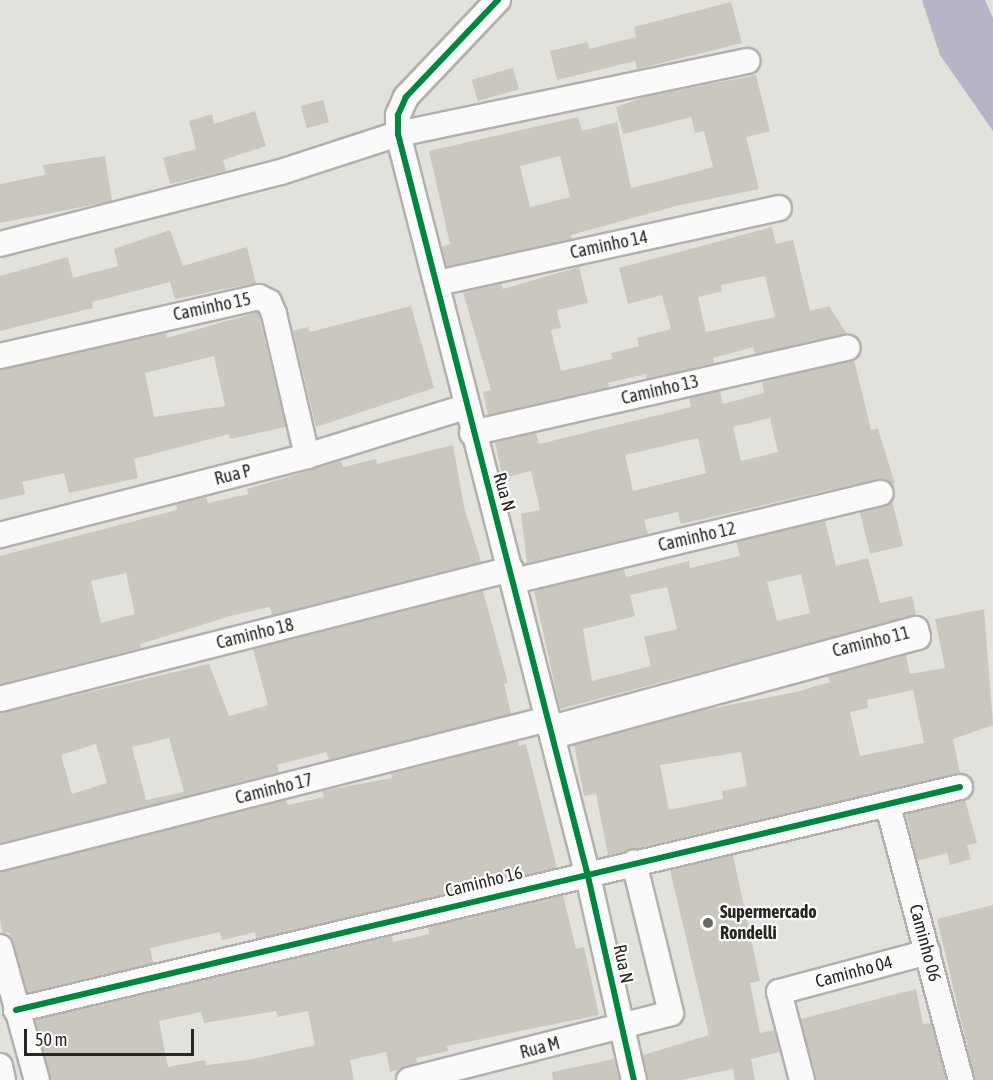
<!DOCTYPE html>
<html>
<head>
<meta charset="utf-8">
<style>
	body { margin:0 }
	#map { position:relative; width:993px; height:1080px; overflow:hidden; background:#e3e1dc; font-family:"Asap Condensed",sans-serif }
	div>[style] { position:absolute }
	.water>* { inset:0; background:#b9b3c6 }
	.building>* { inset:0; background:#cac7bf; transform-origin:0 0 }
	.roads { filter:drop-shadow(2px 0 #b2b0ac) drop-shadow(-2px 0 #b2b0ac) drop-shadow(0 2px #b2b0ac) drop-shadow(0 -2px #b2b0ac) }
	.minor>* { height:24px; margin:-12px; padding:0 12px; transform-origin:12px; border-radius:12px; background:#fbfafa }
	.cycleway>* { height:6px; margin:-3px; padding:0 3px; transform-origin:3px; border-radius:3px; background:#00873e }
	.dots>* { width:16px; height:16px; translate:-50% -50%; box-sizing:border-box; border:3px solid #fff; border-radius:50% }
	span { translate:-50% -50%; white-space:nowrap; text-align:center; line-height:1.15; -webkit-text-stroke:4.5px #fff; paint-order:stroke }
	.street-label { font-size:18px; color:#272622 }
	.poi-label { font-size:18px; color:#272622; font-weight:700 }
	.left { translate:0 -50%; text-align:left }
	.scale { position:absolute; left:24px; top:1029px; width:170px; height:27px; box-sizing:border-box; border:3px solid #272622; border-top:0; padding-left:8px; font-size:18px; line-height:21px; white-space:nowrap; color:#272622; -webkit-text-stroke:4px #fff; paint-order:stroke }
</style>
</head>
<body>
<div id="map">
	<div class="water">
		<i style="clip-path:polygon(922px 0,985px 0,993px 18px,993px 131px,940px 55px)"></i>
	</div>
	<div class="building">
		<i style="clip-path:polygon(731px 2px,742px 43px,637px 69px,635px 61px,557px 80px,550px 51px,588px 42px,589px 49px,636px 37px,634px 27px)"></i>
		<i style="left:513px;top:68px;width:22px;height:43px;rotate:74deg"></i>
		<i style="clip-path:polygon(evenodd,756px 75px,770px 131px,746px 137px,759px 189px,680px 205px,571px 235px,572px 239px,447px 267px,442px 247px,450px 244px,429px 151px,578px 117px,582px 131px,617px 122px,631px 188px,668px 179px,713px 167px,704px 131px,695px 133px,691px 117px,623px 134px,616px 107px,644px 97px,756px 75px,560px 156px,570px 197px,530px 207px,520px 166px,560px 156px)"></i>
		<i style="left:323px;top:100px;width:23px;height:23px;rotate:75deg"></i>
		<i style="clip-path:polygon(255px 111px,266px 146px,223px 160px,226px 171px,170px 184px,163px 158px,196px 149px,189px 121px,212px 114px,214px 124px)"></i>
		<i style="clip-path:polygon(105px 156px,112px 201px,0 223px,0 184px,45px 175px,43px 165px)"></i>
		<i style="clip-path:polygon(evenodd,772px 227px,776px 244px,793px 240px,810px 311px,829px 306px,847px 334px,755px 354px,753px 347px,713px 358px,714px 363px,647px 379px,646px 374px,608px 383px,609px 387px,488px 415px,483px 392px,491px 390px,463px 292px,501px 284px,503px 289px,579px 267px,588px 303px,557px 310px,561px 328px,551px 330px,561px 371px,612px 359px,611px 353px,639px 346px,637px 338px,671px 329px,662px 295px,628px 304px,619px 268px,772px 227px,765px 276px,775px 317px,706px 332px,698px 297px,722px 291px,721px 285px,765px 276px)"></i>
		<i style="clip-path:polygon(170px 230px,183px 266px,247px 247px,256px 283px,175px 299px,170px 282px,92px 302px,93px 308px,0 331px,0 276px,68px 257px,73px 278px,118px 266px,114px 249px)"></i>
		<i style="clip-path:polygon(411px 306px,434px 388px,316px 427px,293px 331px,308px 327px,310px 332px)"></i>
		<i style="clip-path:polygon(evenodd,258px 312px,286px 427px,230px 439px,229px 434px,134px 459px,138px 478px,69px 493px,64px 473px,22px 482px,25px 494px,0 500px,0 370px,166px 333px,167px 338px,258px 312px,214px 356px,225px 406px,154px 417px,145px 373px,214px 356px)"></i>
		<i style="clip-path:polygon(evenodd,854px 360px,871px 430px,878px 429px,895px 484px,878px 479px,681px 524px,678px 512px,644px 520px,648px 534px,527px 563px,521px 514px,540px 510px,531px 471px,503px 478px,495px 442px,536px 433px,539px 444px,691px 407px,689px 398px,720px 391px,723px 404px,764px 393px,762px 382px,854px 360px,770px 418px,778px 452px,741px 461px,733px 427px,770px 418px,854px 360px,698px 438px,706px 473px,633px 491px,625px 455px,698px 438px)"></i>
		<i style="clip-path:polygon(evenodd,453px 445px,464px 507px,481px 562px,272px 615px,270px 607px,234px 615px,140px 644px,141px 648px,0 684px,0 556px,177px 510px,176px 505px,206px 497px,208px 503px,248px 494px,247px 489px,324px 466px,341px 461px,343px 467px,376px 459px,377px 464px,453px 445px,126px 573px,135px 614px,101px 623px,91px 581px,126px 573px)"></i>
		<i style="left:892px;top:501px;width:46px;height:34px;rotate:76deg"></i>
		<i style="clip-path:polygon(evenodd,825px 521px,836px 566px,868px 558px,880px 603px,912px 596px,916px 615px,560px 709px,534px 591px,624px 569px,626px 577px,689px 561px,690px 568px,740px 556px,736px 542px,825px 521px,801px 574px,810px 613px,777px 621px,767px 582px,801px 574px,825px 521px,667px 587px,677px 629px,644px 637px,651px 666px,592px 681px,583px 629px,635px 616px,630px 595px,667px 587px)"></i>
		<i style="clip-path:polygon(evenodd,483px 591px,508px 683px,504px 684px,511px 714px,329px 760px,326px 752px,277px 765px,279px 773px,0 843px,0 713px,209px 664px,229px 716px,268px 705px,253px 649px,483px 591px,169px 738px,184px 792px,146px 800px,132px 747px,169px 738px,483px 591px,96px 744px,107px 783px,72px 794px,61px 755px,96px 744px)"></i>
		<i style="clip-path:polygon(evenodd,984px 609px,993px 725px,953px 739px,960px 773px,608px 855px,596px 794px,584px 796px,574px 745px,700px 711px,796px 692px,830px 682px,828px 676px,906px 655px,911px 680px,910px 674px,945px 668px,935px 619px,984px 609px,913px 690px,924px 743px,860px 756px,850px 712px,868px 708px,867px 700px,913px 690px,984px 609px,741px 752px,747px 786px,722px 791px,723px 799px,669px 810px,660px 765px,741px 752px)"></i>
		<i style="clip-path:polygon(518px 741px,519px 746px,526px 744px,557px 868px,256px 939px,255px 932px,222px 940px,220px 932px,150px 948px,153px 963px,27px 993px,14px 943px,9px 933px,3px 933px,0 920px,0 872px,286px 800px,288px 805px,324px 797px,322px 791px,392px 778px,391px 774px)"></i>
		<i style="clip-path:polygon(965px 800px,977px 843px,967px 845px,971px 859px,950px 865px,947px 853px,917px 861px,906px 814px)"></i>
		<i style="clip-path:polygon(733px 855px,760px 981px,750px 983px,760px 1033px,774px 1030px,780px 1052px,751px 1059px,755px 1080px,735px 1080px,733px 1069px,681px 1080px,648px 1080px,643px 1055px,709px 1035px,670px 870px)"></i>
		<i style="clip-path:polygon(evenodd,563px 895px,576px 949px,584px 947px,599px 1015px,447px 1046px,448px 1051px,416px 1058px,417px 1063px,390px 1072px,386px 1052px,350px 1060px,354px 1080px,51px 1080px,35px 1020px,392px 936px,393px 942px,429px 934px,428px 927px,563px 895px,276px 1011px,278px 1017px,308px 1011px,315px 1045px,248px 1060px,206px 1065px,205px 1060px,168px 1067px,159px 1021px,201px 1012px,204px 1023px,276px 1011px)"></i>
		<i style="clip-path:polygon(993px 905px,993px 1080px,975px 1080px,937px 919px)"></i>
		<i style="clip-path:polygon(916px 989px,923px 1024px,931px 1023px,946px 1080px,816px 1080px,801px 1019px)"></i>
		<i style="clip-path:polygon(614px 1059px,619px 1080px,553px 1080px,552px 1072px)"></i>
	</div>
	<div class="roads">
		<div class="minor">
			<i style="left:498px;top:0;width:134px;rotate:133.5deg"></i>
			<i style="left:406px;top:97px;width:20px;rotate:114deg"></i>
			<i style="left:398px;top:115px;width:19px;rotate:90deg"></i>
			<i style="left:398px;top:134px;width:762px;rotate:75.64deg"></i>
			<i style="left:587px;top:872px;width:213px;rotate:77.3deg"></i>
			<i style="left:0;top:244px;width:290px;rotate:-14.4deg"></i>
			<i style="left:281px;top:172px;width:123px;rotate:-18deg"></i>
			<i style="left:398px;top:134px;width:357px;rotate:-11.8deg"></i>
			<i style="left:438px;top:283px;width:349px;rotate:-12.4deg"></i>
			<i style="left:0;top:356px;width:266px;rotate:-12.8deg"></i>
			<i style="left:259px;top:297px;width:11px;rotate:27deg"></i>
			<i style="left:269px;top:302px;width:13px;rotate:67deg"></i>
			<i style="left:274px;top:314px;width:146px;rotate:76.9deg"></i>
			<i style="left:472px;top:433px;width:385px;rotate:-12.8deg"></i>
			<i style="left:0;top:535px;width:317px;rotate:-14.4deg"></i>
			<i style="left:307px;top:456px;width:165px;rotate:-17.2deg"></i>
			<i style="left:514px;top:581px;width:377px;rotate:-13.5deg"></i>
			<i style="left:916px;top:629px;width:8px;rotate:76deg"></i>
			<i style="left:918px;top:637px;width:377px;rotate:164.8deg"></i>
			<i style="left:554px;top:736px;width:9px;rotate:-111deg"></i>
			<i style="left:551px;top:728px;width:378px;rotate:-15.2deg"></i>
			<i style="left:0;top:699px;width:527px;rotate:-14.27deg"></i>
			<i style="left:888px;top:806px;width:284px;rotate:75.1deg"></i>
			<i style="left:0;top:858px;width:565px;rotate:-14.23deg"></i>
			<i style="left:0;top:947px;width:138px;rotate:74.5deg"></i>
			<i style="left:16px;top:1010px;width:970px;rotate:-13.29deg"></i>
			<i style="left:0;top:1066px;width:14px;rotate:78deg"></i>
			<i style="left:409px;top:1080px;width:270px;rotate:-14.3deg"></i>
			<i style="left:671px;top:1013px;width:155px;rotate:-103.8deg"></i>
			<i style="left:802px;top:1080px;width:91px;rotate:-104.6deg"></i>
			<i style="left:779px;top:992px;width:154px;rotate:-15deg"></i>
		</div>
	</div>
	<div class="cycleway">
		<i style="left:498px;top:0;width:134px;rotate:133.5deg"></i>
		<i style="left:406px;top:97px;width:20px;rotate:114deg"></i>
		<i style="left:398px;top:115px;width:19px;rotate:90deg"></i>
		<i style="left:398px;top:134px;width:762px;rotate:75.64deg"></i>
		<i style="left:587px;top:872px;width:213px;rotate:77.3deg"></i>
		<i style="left:16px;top:1010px;width:970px;rotate:-13.29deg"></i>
	</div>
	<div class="dots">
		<i style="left:708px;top:923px;background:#696763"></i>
	</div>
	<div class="street-label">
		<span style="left:609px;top:245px;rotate:-12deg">Caminho 14</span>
		<span style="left:212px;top:307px;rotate:-12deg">Caminho 15</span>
		<span style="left:660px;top:390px;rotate:-13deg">Caminho 13</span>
		<span style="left:233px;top:475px;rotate:-14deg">Rua P</span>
		<span style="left:504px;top:492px;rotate:74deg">Rua N</span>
		<span style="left:697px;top:537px;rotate:-13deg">Caminho 12</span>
		<span style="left:255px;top:634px;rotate:-14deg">Caminho 18</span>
		<span style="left:871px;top:642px;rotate:-14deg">Caminho 11</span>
		<span style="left:274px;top:789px;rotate:-14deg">Caminho 17</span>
		<span style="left:484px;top:882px;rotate:-14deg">Caminho 16</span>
		<span style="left:925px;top:943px;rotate:75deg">Caminho 06</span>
		<span style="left:623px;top:964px;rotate:78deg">Rua N</span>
		<span style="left:854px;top:972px;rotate:-15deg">Caminho 04</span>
		<span style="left:540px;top:1048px;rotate:-15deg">Rua M</span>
	</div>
	<div class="poi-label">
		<span class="left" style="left:720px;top:923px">Supermercado<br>Rondelli</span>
	</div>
	<div class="scale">50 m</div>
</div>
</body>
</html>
